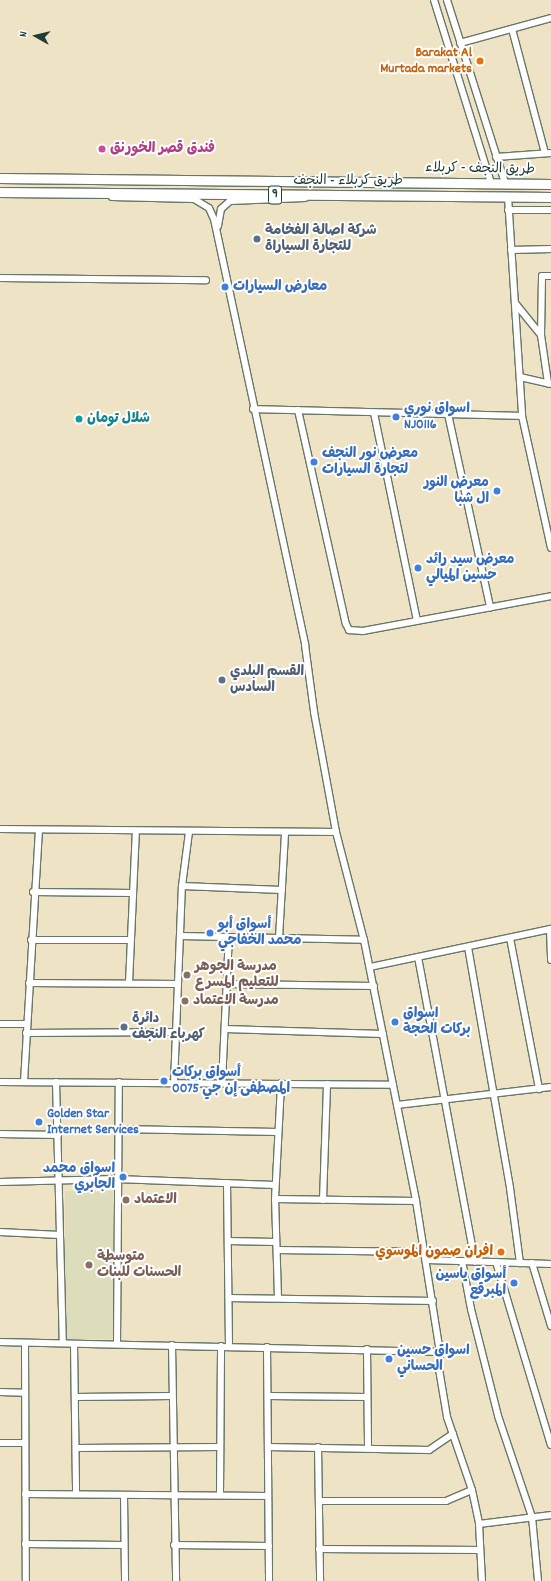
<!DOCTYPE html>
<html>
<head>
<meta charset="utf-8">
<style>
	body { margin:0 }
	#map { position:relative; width:551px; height:1581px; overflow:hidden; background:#efe3c5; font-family:Dekko,"Playpen Sans Arabic",sans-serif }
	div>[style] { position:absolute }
	.built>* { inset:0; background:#deddbb; transform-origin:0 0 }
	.roads { filter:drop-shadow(1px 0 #687767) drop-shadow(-1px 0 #687767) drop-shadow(0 1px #687767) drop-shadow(0 -1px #687767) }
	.minor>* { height:6px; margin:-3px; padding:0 3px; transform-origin:3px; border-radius:3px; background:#fff }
	.highway>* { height:9px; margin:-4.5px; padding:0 4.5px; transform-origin:4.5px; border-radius:4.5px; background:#fff }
	.dots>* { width:11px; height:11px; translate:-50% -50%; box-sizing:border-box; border:2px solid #fff; border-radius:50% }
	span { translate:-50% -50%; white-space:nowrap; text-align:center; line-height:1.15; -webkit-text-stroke:4px #fff; paint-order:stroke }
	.shield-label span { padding:1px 3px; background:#fff; border:1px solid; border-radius:3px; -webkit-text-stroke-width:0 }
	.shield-label { font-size:13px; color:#1f3d34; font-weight:700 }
	.food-label { font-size:14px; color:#c56008; font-weight:700 }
	.right { translate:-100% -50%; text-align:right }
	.hotel-label { font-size:14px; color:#b23c85; font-weight:700 }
	.left { translate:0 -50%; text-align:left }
	.street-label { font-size:14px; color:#1f3d34 }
	.service-label { font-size:14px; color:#4e5e75; font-weight:700 }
	.shop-label { font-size:14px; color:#366cbe; font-weight:700 }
	.culture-label { font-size:14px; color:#0d838f; font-weight:700 }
	.education-label { font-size:14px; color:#785e54; font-weight:700 }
	.north { position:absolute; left:16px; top:16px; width:40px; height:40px; -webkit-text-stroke:3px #fff; paint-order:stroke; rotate:278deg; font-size:11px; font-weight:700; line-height:16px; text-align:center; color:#1f3d34 }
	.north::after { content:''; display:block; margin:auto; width:14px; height:18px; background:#1f3d34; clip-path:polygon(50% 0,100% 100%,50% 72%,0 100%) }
</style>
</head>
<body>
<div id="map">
	<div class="built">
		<i style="left:113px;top:1191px;width:148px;height:48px;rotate:90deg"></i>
	</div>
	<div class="roads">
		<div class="minor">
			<i style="left:434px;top:0;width:192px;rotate:72.7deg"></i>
			<i style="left:447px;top:0;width:192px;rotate:72.4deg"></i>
			<i style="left:512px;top:29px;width:128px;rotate:75.1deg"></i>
			<i style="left:460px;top:43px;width:94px;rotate:-15.4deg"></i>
			<i style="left:496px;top:157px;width:55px;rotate:-4.2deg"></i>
			<i style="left:112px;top:197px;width:82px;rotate:1.4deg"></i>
			<i style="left:194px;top:199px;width:17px;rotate:31deg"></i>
			<i style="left:209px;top:208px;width:12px;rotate:66deg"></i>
			<i style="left:214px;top:219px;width:436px;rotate:77.9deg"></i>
			<i style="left:305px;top:645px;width:68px;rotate:82.3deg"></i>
			<i style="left:314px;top:712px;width:122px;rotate:79.6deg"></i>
			<i style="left:336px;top:832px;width:112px;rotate:75.5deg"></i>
			<i style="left:364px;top:940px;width:266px;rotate:78.7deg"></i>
			<i style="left:416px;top:1201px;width:153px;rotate:81deg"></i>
			<i style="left:440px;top:1352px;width:17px;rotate:93deg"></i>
			<i style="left:439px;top:1369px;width:49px;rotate:80.5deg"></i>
			<i style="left:447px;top:1417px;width:77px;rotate:71.1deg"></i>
			<i style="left:472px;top:1490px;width:35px;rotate:78deg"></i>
			<i style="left:479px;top:1524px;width:57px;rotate:87deg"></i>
			<i style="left:508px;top:197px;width:219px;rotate:86.3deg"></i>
			<i style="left:522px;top:416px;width:135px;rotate:77.6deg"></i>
			<i style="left:508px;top:210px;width:43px"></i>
			<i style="left:218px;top:226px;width:17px;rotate:-80deg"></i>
			<i style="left:221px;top:209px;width:12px;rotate:-42deg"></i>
			<i style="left:230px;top:201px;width:75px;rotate:-2.3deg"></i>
			<i style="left:511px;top:250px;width:40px;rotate:-1.4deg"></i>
			<i style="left:0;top:278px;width:206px;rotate:0.6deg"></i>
			<i style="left:515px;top:303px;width:41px;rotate:50.9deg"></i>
			<i style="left:541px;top:335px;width:49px;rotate:81.7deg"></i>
			<i style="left:541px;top:335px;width:59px;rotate:-89deg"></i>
			<i style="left:542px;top:276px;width:9px"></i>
			<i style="left:520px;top:377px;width:32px;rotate:13deg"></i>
			<i style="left:253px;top:409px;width:269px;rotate:1.5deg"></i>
			<i style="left:298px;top:410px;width:219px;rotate:77.4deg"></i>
			<i style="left:346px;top:624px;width:7px;rotate:63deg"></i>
			<i style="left:349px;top:630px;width:14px;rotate:4deg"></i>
			<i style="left:363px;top:631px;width:191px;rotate:-10.5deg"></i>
			<i style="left:374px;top:413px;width:212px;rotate:78.3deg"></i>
			<i style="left:448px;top:414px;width:198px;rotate:77.7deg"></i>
			<i style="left:0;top:829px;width:336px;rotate:0.5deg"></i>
			<i style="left:182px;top:886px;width:100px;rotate:2.3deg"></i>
			<i style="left:33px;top:892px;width:100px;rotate:0.6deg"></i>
			<i style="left:550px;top:929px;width:31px;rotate:88deg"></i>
			<i style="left:180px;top:936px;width:184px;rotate:1.2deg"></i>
			<i style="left:279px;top:938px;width:105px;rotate:-86.7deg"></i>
			<i style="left:510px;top:938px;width:154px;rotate:79.1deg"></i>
			<i style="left:31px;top:940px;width:99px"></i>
			<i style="left:468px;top:947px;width:245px;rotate:80.1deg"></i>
			<i style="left:510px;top:1188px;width:76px;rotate:82.4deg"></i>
			<i style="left:418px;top:957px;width:310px;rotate:79.4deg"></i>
			<i style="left:370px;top:967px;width:185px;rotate:-11.9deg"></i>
			<i style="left:29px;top:983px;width:149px;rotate:0.4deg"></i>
			<i style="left:129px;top:983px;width:152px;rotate:-87.4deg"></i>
			<i style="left:227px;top:984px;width:147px;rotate:0.8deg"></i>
			<i style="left:0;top:1024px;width:27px"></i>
			<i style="left:225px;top:1029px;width:158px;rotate:1.8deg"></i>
			<i style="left:26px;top:1033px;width:150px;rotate:-0.4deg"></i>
			<i style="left:0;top:1082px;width:393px;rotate:0.4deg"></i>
			<i style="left:24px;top:1082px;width:252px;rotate:-86.6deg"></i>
			<i style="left:56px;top:1082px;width:261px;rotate:88.5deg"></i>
			<i style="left:174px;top:1083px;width:197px;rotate:-87.7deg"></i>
			<i style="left:182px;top:886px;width:54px;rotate:-82.6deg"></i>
			<i style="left:222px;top:1083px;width:146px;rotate:-87.3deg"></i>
			<i style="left:397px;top:1105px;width:155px;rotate:-6.7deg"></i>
			<i style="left:118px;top:1129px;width:160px;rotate:1.1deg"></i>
			<i style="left:0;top:1134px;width:58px;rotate:1deg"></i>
			<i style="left:0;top:1182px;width:116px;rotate:-1.5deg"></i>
			<i style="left:116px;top:1179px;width:159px;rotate:2.2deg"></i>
			<i style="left:227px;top:1183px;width:164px;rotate:89.3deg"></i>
			<i style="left:275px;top:1199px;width:141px;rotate:0.8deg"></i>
			<i style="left:323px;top:1200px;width:116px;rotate:-88deg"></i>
			<i style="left:0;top:1232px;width:60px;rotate:2.9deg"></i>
			<i style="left:228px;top:1241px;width:48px;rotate:1.2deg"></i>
			<i style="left:277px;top:1250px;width:149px;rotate:0.8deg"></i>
			<i style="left:427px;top:1260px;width:124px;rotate:1.8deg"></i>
			<i style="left:462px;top:1261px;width:49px;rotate:79.4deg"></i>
			<i style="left:471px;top:1309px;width:110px;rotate:75.8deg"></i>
			<i style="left:498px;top:1416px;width:107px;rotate:71.4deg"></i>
			<i style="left:532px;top:1517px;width:64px;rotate:84.6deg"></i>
			<i style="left:496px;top:1262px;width:191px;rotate:73.3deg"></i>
			<i style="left:532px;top:1263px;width:66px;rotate:73.2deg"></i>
			<i style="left:229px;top:1298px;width:204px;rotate:0.8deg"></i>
			<i style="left:278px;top:1298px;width:99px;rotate:-91.7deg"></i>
			<i style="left:275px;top:1199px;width:116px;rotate:-87deg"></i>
			<i style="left:0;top:1342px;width:440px;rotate:1.3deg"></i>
			<i style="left:25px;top:1343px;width:238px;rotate:89.8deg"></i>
			<i style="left:74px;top:1344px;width:150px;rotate:89.2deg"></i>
			<i style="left:117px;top:1344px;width:262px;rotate:-89.6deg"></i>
			<i style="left:172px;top:1345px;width:236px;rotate:89deg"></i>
			<i style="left:267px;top:1347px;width:234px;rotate:89.5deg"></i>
			<i style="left:367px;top:1349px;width:99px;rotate:89.4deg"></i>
			<i style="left:0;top:1392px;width:25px;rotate:2deg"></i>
			<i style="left:268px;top:1396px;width:99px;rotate:0.6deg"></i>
			<i style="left:75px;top:1397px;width:97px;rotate:-0.6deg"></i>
			<i style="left:0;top:1443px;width:24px"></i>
			<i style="left:268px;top:1447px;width:161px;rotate:1.1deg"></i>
			<i style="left:429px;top:1450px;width:29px;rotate:-34deg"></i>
			<i style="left:318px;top:1447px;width:134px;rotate:89.1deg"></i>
			<i style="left:76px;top:1448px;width:144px;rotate:-0.4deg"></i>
			<i style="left:25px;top:1494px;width:243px;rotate:0.5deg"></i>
			<i style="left:124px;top:1495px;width:86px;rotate:89.3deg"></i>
			<i style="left:220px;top:1495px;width:149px;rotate:-89.6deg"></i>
			<i style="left:320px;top:1501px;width:126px"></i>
			<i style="left:446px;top:1501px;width:28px;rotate:-23deg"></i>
			<i style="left:479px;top:1524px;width:73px;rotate:-7.1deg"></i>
			<i style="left:25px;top:1544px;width:99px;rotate:0.6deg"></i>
			<i style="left:174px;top:1545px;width:95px;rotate:0.6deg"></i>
			<i style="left:319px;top:1549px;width:161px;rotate:0.4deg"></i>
		</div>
		<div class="highway">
			<i style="left:0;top:178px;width:551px;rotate:0.62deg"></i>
			<i style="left:0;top:192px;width:551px;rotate:0.52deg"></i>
		</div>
	</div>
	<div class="dots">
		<i style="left:480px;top:61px;background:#e8710a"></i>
		<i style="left:102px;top:149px;background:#d1479c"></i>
		<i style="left:257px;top:239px;background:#5c6f8a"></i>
		<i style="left:225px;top:287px;background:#3f7fe0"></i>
		<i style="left:396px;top:417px;background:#3f7fe0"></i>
		<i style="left:79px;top:419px;background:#0f9aa8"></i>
		<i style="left:314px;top:462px;background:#3f7fe0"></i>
		<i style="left:497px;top:491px;background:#3f7fe0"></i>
		<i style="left:418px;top:568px;background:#3f7fe0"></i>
		<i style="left:222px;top:680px;background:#5c6f8a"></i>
		<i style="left:210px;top:933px;background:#3f7fe0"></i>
		<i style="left:187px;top:975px;background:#8d6e63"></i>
		<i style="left:185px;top:1001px;background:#8d6e63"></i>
		<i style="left:395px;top:1022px;background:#3f7fe0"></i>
		<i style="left:124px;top:1027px;background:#5c6f8a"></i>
		<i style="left:164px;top:1081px;background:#3f7fe0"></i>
		<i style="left:39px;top:1122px;background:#3f7fe0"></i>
		<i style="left:123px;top:1177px;background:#3f7fe0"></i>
		<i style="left:126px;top:1200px;background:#8d6e63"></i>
		<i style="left:501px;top:1252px;background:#e8710a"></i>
		<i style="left:89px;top:1265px;background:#8d6e63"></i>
		<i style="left:514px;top:1283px;background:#3f7fe0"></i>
		<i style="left:389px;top:1359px;background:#3f7fe0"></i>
	</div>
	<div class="shield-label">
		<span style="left:275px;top:195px">9</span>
	</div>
	<div class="food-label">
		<span class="right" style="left:472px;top:61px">Barakat Al<br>Murtada markets</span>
		<span class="right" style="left:493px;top:1252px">افران صمون الموسوي</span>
	</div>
	<div class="hotel-label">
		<span class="left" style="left:110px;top:149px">فندق قصر الخورنق</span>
	</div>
	<div class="street-label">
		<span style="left:480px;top:169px;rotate:1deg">طريق النجف - کربلاء</span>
		<span style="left:348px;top:181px">طريق کربلاء - النجف</span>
	</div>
	<div class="service-label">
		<span class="left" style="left:265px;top:239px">شركة اصالة الفخامة<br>للتجارة السياراة</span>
		<span class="left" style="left:230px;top:680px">القسم البلدي<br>السادس</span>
		<span class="left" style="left:132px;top:1027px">دائرة<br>كهرباء النجف</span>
	</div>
	<div class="shop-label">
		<span class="left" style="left:233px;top:287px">معارض السيارات</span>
		<span class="left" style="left:404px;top:417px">اسواق نوري<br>NJ0116</span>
		<span class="left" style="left:322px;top:462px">معرض نور النجف<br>لتجارة السيارات</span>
		<span class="right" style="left:489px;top:491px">معرض النور<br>ال شبا</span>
		<span class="left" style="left:426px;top:568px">معرض سيد رائد<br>حسين الميالي</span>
		<span class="left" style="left:218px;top:933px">أسواق أبو<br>محمد الخفاجي</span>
		<span class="left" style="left:403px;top:1022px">اسواق<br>بركات الحجة</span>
		<span class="left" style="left:172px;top:1081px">أسواق بركات<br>المصطفی إن جي 0075</span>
		<span class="left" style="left:47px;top:1122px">Golden Star<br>Internet Services</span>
		<span class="right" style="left:115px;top:1177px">اسواق محمد<br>الجابري</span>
		<span class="right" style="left:506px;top:1283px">أسواق ياسين<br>المبرقع</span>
		<span class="left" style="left:397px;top:1359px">اسواق حسين<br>الحساني</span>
	</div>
	<div class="culture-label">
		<span class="left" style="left:87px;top:419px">شلال تومان</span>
	</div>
	<div class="education-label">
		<span class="left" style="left:195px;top:975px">مدرسة الجوهر<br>للتعليم المسرع</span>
		<span class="left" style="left:193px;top:1001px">مدرسة الاعتماد</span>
		<span class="left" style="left:134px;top:1200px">الاعتماد</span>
		<span class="left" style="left:97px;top:1265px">متوسطة<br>الحسنات للبنات</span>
	</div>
	<div class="north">N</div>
</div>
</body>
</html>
